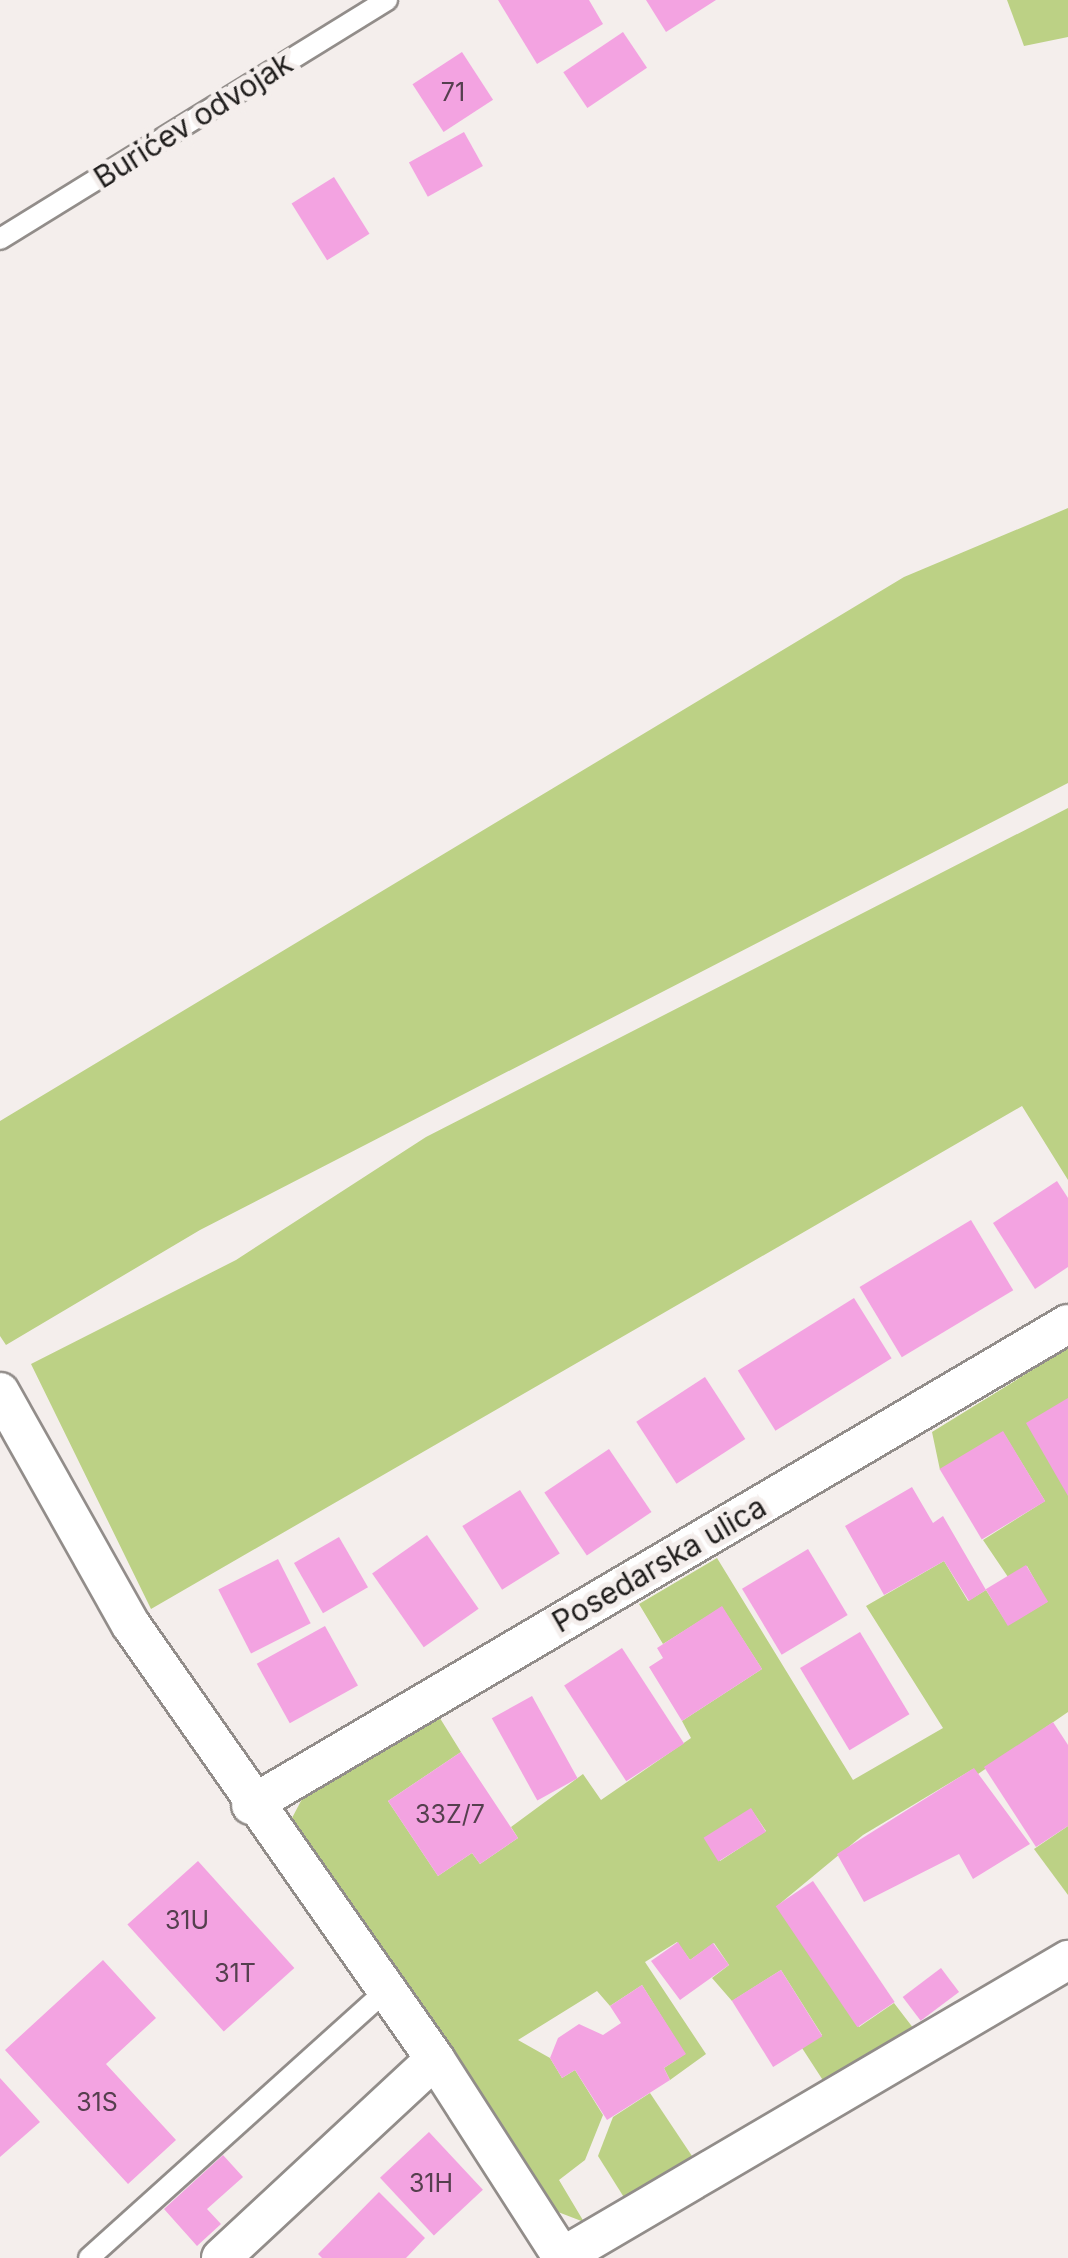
<!DOCTYPE html>
<html>
<head>
<meta charset="utf-8">
<style>
	body { margin:0 }
	#map { position:relative; width:1068px; height:2258px; overflow:hidden; background:#f4eeec; font-family:Inter,sans-serif }
	div>[style] { position:absolute }
	.green>* { inset:0; background:#bcd185 }
	.building>* { inset:0; background:#f3a3e1; transform-origin:0 0 }
	.roads { filter:drop-shadow(2px 0 #928d8a) drop-shadow(-2px 0 #928d8a) drop-shadow(0 2px #928d8a) drop-shadow(0 -2px #928d8a) }
	.lane>* { height:20px; margin:-10px; padding:0 10px; transform-origin:10px; border-radius:10px; background:#fff }
	.street>* { height:38px; margin:-19px; padding:0 19px; transform-origin:19px; border-radius:19px; background:#fff }
	span { translate:-50% -50%; white-space:nowrap; text-align:center; line-height:1.15; -webkit-text-stroke:10px #f4eeec; paint-order:stroke }
	.number-label { font-size:25px; color:#553f4e }
	.number-label span { -webkit-text-stroke-width:0 }
	.street-label { font-size:30px; color:#201e1d }
</style>
</head>
<body>
<div id="map">
	<div class="green">
		<i style="clip-path:polygon(1007px 0,1068px 0,1068px 37px,1024px 46px)"></i>
		<i style="clip-path:polygon(1068px 508px,1068px 783px,200px 1230px,6px 1345px,0 1336px,0 1121px,904px 577px)"></i>
		<i style="clip-path:polygon(1068px 808px,1068px 1180px,1022px 1106px,151px 1609px,31px 1364px,236px 1260px,426px 1137px)"></i>
		<i style="clip-path:polygon(evenodd,1068px 1348px,1068px 1712px,978px 1774px,973px 1769px,863px 1835px,777px 1906px,859px 2027px,894px 2003px,917px 2033px,826px 2085px,802px 2048px,822px 2035px,781px 1970px,732px 2001px,712px 1978px,729px 1965px,714px 1943px,690px 1960px,677px 1942px,645px 1962px,706px 2054px,670px 2080px,664px 2068px,685px 2054px,642px 1985px,610px 2006px,597px 1991px,518px 2040px,550px 2058px,562px 2078px,575px 2070px,603px 2115px,585px 2160px,559px 2180px,584px 2222px,558px 2212px,292px 1818px,302px 1799px,438px 1715px,461px 1752px,388px 1801px,438px 1876px,472px 1853px,480px 1864px,518px 1838px,511px 1827px,583px 1774px,601px 1800px,691px 1738px,682px 1721px,762px 1669px,722px 1607px,663px 1644px,639px 1604px,717px 1558px,853px 1780px,943px 1728px,866px 1606px,944px 1561px,968px 1601px,986px 1590px,1008px 1625px,1047px 1602px,1027px 1566px,1008px 1577px,983px 1540px,1045px 1501px,1003px 1432px,940px 1470px,932px 1432px,1068px 1348px,751px 1809px,766px 1831px,720px 1861px,705px 1838px,751px 1809px)"></i>
		<i style="clip-path:polygon(1068px 1826px,1068px 1895px,1034px 1849px)"></i>
		<i style="clip-path:polygon(650px 2093px,694px 2159px,625px 2199px,598px 2156px,613px 2117px)"></i>
	</div>
	<div class="building">
		<i style="clip-path:polygon(498px 0,589px 0,603px 24px,537px 64px)"></i>
		<i style="clip-path:polygon(646px 0,716px 0,666px 32px)"></i>
		<i style="left:623px;top:32px;width:43px;height:72px;rotate:56deg"></i>
		<i style="left:462px;top:52px;width:57px;height:59px;rotate:57deg"></i>
		<i style="left:464px;top:132px;width:39px;height:63px;rotate:61deg"></i>
		<i style="left:334px;top:177px;width:67px;height:50px;rotate:58deg"></i>
		<i style="clip-path:polygon(1057px 1181px,1068px 1198px,1068px 1267px,1035px 1289px,993px 1223px)"></i>
		<i style="left:971px;top:1220px;width:82px;height:130px;rotate:59deg"></i>
		<i style="left:854px;top:1298px;width:71px;height:137px;rotate:58deg"></i>
		<i style="left:705px;top:1377px;width:74px;height:82px;rotate:57deg"></i>
		<i style="clip-path:polygon(1068px 1398px,1068px 1496px,1026px 1423px)"></i>
		<i style="left:1003px;top:1431px;width:82px;height:74px;rotate:59deg"></i>
		<i style="left:609px;top:1449px;width:76px;height:78px;rotate:56deg"></i>
		<i style="clip-path:polygon(912px 1487px,933px 1523px,943px 1516px,986px 1590px,969px 1601px,944px 1561px,884px 1595px,845px 1526px)"></i>
		<i style="left:520px;top:1490px;width:75px;height:68px;rotate:58deg"></i>
		<i style="left:427px;top:1535px;width:90px;height:67px;rotate:55deg"></i>
		<i style="left:339px;top:1537px;width:58px;height:52px;rotate:60deg"></i>
		<i style="left:808px;top:1549px;width:77px;height:77px;rotate:59deg"></i>
		<i style="left:278px;top:1559px;width:72px;height:67px;rotate:63deg"></i>
		<i style="left:1026px;top:1565px;width:43px;height:47px;rotate:59deg"></i>
		<i style="clip-path:polygon(722px 1606px,762px 1669px,682px 1721px,649px 1667px,663px 1658px,657px 1648px)"></i>
		<i style="left:325px;top:1626px;width:68px;height:78px;rotate:61deg"></i>
		<i style="left:860px;top:1632px;width:96px;height:70px;rotate:59deg"></i>
		<i style="left:622px;top:1648px;width:114px;height:69px;rotate:57deg"></i>
		<i style="left:532px;top:1696px;width:94px;height:46px;rotate:61deg"></i>
		<i style="clip-path:polygon(1053px 1722px,1068px 1745px,1068px 1826px,1036px 1847px,984px 1767px)"></i>
		<i style="clip-path:polygon(461px 1752px,518px 1838px,480px 1864px,472px 1853px,438px 1876px,388px 1801px)"></i>
		<i style="clip-path:polygon(974px 1768px,1030px 1844px,973px 1879px,959px 1854px,864px 1902px,837px 1854px)"></i>
		<i style="left:751px;top:1808px;width:28px;height:56px;rotate:58deg"></i>
		<i style="left:198px;top:1861px;width:144px;height:95px;rotate:48deg"></i>
		<i style="left:813px;top:1881px;width:146px;height:45px;rotate:56deg"></i>
		<i style="clip-path:polygon(678px 1942px,690px 1960px,713px 1943px,729px 1965px,680px 2000px,651px 1961px)"></i>
		<i style="clip-path:polygon(103px 1960px,156px 2018px,106px 2064px,176px 2140px,128px 2184px,5px 2050px)"></i>
		<i style="left:941px;top:1968px;width:30px;height:48px;rotate:53deg"></i>
		<i style="left:781px;top:1970px;width:78px;height:58px;rotate:58deg"></i>
		<i style="clip-path:polygon(642px 1985px,686px 2054px,664px 2068px,670px 2080px,607px 2120px,575px 2070px,562px 2078px,550px 2058px,558px 2038px,579px 2024px,603px 2035px,621px 2023px,610px 2006px)"></i>
		<i style="clip-path:polygon(0 2078px,40px 2122px,0 2157px)"></i>
		<i style="left:429px;top:2132px;width:79px;height:67px;rotate:47deg"></i>
		<i style="clip-path:polygon(223px 2155px,243px 2177px,207px 2209px,221px 2224px,197px 2246px,164px 2209px)"></i>
		<i style="clip-path:polygon(379px 2192px,425px 2238px,406px 2258px,322px 2258px,318px 2254px)"></i>
	</div>
	<div class="roads">
		<div class="lane">
			<i style="left:0;top:239px;width:455px;rotate:-31.7deg"></i>
			<i style="left:89px;top:2258px;width:397px;rotate:-42deg"></i>
		</div>
		<div class="street">
			<i style="left:0;top:1392px;width:267px;rotate:60.7deg"></i>
			<i style="left:131px;top:1625px;width:530px;rotate:54.99deg"></i>
			<i style="left:435px;top:2059px;width:237px;rotate:57.3deg"></i>
			<i style="left:251px;top:1805px;width:948px;rotate:-30.49deg"></i>
			<i style="left:562px;top:2257px;width:587px;rotate:-30.41deg"></i>
			<i style="left:221px;top:2258px;width:292px;rotate:-42.9deg"></i>
		</div>
	</div>
	<div class="number-label">
		<span style="left:453px;top:92px">71</span>
		<span style="left:450px;top:1814px">33Z/7</span>
		<span style="left:187px;top:1920px">31U</span>
		<span style="left:235px;top:1973px">31T</span>
		<span style="left:97px;top:2102px">31S</span>
		<span style="left:431px;top:2183px">31H</span>
	</div>
	<div class="street-label">
		<span style="left:193px;top:120px;rotate:-32deg">Burićev odvojak</span>
		<span style="left:659px;top:1564px;rotate:-30deg">Posedarska ulica</span>
	</div>
</div>
</body>
</html>
